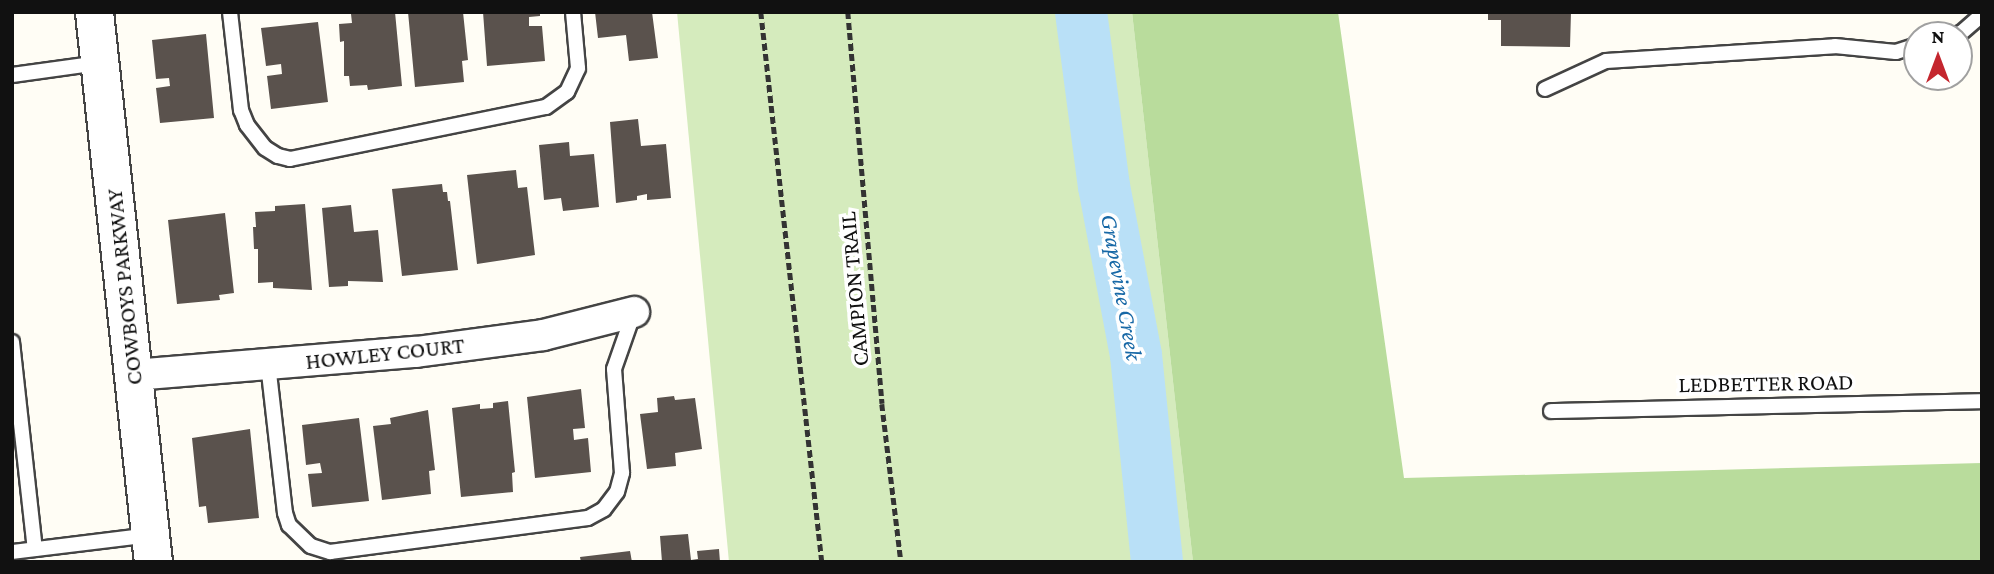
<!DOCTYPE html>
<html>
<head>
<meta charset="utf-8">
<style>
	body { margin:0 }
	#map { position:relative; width:1994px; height:574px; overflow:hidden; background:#fffdf5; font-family:"Crimson Pro",serif }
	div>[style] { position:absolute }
	.green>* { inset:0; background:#d5ebbd }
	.forest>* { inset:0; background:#b9dc9c }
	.river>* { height:52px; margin:-26px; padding:0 26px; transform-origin:26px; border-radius:26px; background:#b9e0f7 }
	.building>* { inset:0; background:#5a524d }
	.path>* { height:4.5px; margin-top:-2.25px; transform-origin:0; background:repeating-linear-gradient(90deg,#333 0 7px,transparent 0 10.5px) }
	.roads { filter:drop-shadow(2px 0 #444) drop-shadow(-2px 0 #444) drop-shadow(0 2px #444) drop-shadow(0 -2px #444) }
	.service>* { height:14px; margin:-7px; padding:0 7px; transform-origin:7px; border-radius:7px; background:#fff }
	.minor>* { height:30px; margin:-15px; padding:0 15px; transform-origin:15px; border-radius:15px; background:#fff }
	.tertiary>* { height:37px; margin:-18.5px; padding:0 18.5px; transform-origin:18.5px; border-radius:18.5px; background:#fff }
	span { translate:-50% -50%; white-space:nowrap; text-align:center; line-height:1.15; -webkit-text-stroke:7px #fff; paint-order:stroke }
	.street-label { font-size:23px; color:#111 }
	.water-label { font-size:24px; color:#1768a6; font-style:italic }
	.frame { position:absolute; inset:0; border:14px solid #111; pointer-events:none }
	.north { position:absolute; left:1903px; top:21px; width:70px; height:70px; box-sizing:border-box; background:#fff; border:2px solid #a0a0a0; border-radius:50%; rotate:0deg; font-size:19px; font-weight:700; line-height:28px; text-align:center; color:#111 }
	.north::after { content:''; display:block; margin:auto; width:24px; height:32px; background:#c4262e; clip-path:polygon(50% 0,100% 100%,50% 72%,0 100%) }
</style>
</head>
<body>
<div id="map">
	<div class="green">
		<i style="clip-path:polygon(677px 12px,1132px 12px,1193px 562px,729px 562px)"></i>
	</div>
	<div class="forest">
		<i style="clip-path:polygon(1132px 12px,1338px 12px,1404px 478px,1982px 463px,1982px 562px,1193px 562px)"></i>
	</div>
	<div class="river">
		<i style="left:1081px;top:12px;width:176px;rotate:82.5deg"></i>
		<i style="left:1104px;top:186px;width:172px;rotate:79.3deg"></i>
		<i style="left:1136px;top:355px;width:208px;rotate:84.2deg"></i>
	</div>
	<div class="building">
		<i style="clip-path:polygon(358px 12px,395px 12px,402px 86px,368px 90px,367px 85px,350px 86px,349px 76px,344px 76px,344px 41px,340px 42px,339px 24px,352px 23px,351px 14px)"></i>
		<i style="clip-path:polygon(408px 12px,463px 12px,468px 60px,462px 61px,464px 82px,415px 87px)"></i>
		<i style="clip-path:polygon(483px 12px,540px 12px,540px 16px,529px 17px,529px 26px,542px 26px,545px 61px,487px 66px)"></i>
		<i style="clip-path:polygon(595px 12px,652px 12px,658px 58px,629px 61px,626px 35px,598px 38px)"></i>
		<i style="clip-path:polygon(1488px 12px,1571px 12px,1570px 47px,1501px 46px,1501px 20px,1488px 20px)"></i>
		<i style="clip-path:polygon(318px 22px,328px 102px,271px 109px,267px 76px,282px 74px,281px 64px,266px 66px,261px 28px)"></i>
		<i style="clip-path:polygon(206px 34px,214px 118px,160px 123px,156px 88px,170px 86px,169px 78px,156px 79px,152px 40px)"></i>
		<i style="clip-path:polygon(638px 119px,641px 146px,666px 144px,671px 198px,647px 200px,647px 194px,637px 196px,637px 200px,616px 203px,610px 122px)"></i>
		<i style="clip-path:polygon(569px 142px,570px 156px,594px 154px,599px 207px,563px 211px,561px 198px,544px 200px,539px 145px)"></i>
		<i style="clip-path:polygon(516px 170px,518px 188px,527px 187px,535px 255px,477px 264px,467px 175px)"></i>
		<i style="clip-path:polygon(442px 184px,443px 192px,447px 192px,448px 201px,450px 201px,458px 270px,402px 276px,392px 189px)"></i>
		<i style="clip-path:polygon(305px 204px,312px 290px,273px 288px,273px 282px,258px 283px,258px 249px,254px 249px,253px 227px,256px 227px,255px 212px,275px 211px,275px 206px)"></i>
		<i style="clip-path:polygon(351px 205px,354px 232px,378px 230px,383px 282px,348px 281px,348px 286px,329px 287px,322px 208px)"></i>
		<i style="clip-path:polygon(225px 213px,234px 293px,219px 295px,220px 300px,177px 304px,168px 220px)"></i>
		<i style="clip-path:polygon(581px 389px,585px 428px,573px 429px,574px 440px,588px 438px,591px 472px,535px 478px,527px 397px)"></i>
		<i style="clip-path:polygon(674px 396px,675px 400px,695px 398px,702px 449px,675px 453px,676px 466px,647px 469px,640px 414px,658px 412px,657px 398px)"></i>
		<i style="clip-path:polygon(508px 401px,515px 472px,512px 473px,513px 492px,461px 497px,452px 408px,480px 404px,480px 409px,493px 408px,493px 403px)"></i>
		<i style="clip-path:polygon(428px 410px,435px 470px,429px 471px,431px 494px,382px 500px,373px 426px,391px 424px,390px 418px)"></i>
		<i style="clip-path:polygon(359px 418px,369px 501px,312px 507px,308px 474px,322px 473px,320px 463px,306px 465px,302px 425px)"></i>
		<i style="clip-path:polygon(250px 429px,259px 518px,208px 523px,206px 506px,199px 507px,192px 438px)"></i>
		<i style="clip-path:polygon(688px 534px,691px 560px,698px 559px,697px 551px,719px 549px,720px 562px,662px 562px,660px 536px)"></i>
		<i style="clip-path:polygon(630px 551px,632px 562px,581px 562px,580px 557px)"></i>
	</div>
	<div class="path">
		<i style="left:761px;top:12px;width:553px;rotate:83.67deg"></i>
		<i style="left:848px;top:12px;width:393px;rotate:85deg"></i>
		<i style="left:882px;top:404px;width:159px;rotate:83.1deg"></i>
	</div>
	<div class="roads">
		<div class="service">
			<i style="left:230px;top:12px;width:99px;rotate:83.6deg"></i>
			<i style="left:241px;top:110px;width:16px;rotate:68deg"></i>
			<i style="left:247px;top:125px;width:29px;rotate:52deg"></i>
			<i style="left:265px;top:148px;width:15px;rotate:32deg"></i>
			<i style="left:278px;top:156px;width:12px;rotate:14deg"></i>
			<i style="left:290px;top:159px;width:261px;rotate:-11.5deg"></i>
			<i style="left:546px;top:107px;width:26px;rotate:-36deg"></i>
			<i style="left:567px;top:92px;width:26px;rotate:-65deg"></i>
			<i style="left:578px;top:68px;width:56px;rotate:-95.1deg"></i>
			<i style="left:1954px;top:35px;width:7px;rotate:-16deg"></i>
			<i style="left:1961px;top:33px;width:28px;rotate:-41deg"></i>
			<i style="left:12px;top:75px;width:87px;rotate:-7.9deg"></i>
			<i style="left:1545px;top:89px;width:67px;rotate:-24.7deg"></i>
			<i style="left:1606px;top:61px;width:229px;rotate:-3.7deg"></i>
			<i style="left:1835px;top:46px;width:61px;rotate:5.6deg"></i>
			<i style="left:1896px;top:52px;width:22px;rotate:-18deg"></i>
			<i style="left:12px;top:342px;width:208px;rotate:83.7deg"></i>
			<i style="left:268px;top:364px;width:150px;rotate:83.5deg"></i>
			<i style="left:285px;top:513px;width:13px;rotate:72deg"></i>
			<i style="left:289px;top:525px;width:30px;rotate:44deg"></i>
			<i style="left:311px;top:546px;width:20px;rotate:18deg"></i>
			<i style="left:330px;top:552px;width:260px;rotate:-7.5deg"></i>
			<i style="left:588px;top:518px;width:18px;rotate:-29deg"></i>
			<i style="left:604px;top:509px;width:21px;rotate:-53deg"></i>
			<i style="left:617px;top:492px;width:20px;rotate:-75deg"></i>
			<i style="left:622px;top:473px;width:104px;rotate:-94.4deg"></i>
			<i style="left:614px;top:369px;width:60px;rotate:-70.7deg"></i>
			<i style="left:1551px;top:411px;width:431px;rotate:-1.3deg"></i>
			<i style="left:12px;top:552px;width:139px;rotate:-7deg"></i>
		</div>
		<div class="minor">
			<i style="left:134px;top:375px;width:283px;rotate:-4.7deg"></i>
			<i style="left:416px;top:352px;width:128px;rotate:-7.6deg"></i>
			<i style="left:543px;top:335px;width:94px;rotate:-14.2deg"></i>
		</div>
		<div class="tertiary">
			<i style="left:94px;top:12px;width:553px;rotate:83.88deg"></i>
		</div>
	</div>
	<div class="street-label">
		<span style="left:124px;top:287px;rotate:-96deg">COWBOYS PARKWAY</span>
		<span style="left:854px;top:289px;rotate:-95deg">CAMPION TRAIL</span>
		<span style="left:385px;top:353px;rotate:-6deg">HOWLEY COURT</span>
		<span style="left:1766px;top:383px;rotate:-1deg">LEDBETTER ROAD</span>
	</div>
	<div class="water-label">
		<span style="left:1122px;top:287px;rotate:80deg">Grapevine Creek</span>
	</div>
	<div class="frame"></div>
	<div class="north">N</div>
</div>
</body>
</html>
